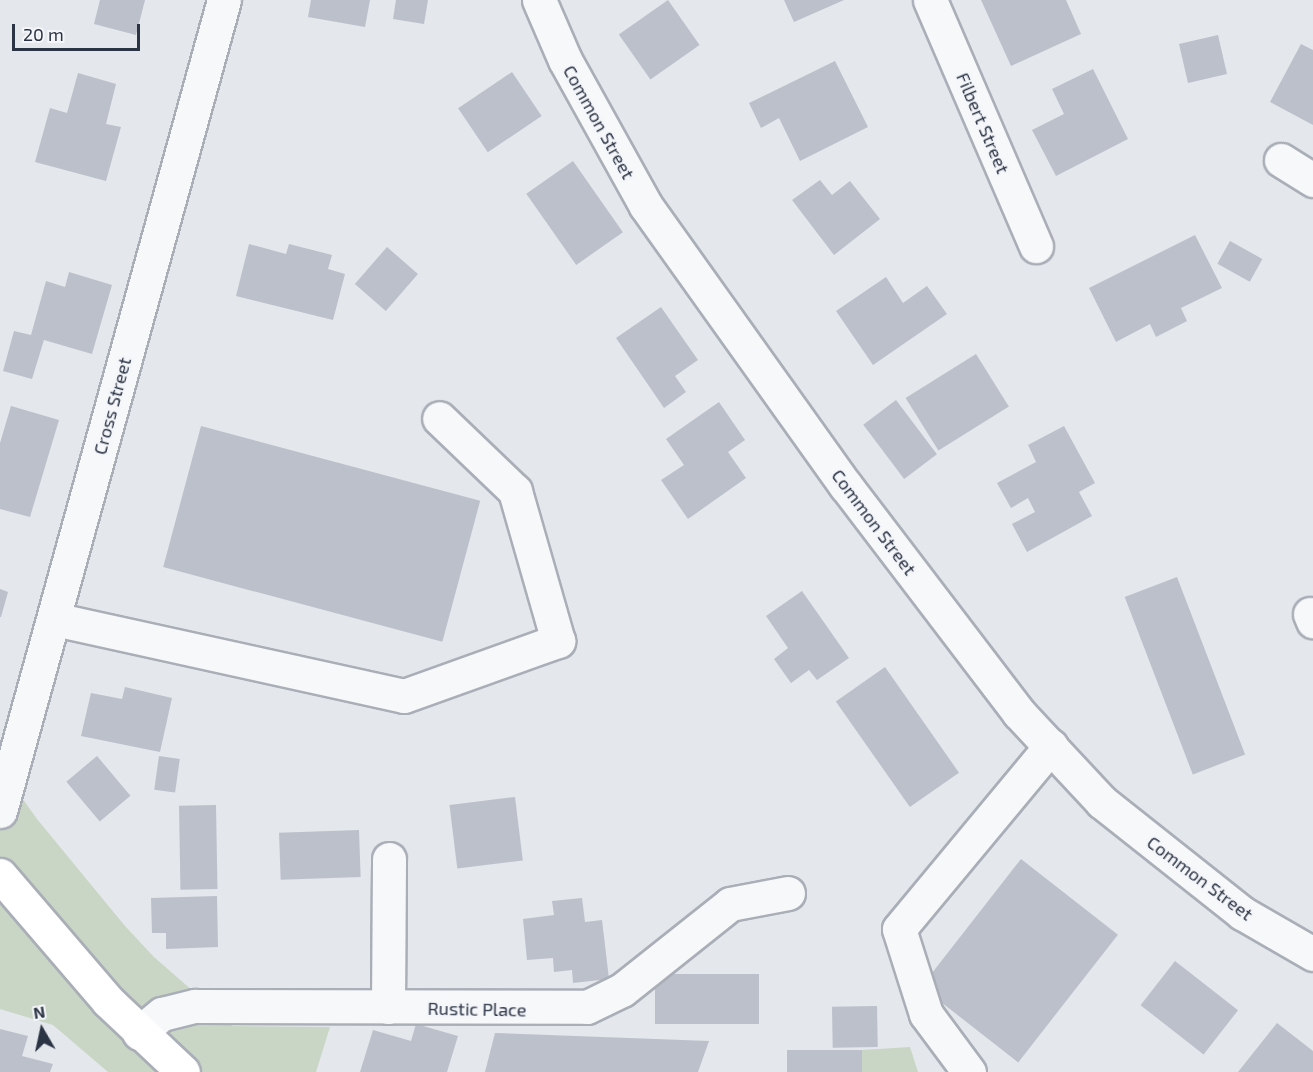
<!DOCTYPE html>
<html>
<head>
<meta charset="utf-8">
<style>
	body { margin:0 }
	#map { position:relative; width:1313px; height:1072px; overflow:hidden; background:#e4e7ec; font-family:"Exo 2",sans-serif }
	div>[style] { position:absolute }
	.green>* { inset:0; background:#c9d6c5 }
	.building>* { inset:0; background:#bbc0ca; transform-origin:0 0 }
	.roads { filter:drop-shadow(2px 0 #a9aeb7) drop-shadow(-2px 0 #a9aeb7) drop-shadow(0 2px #a9aeb7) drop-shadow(0 -2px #a9aeb7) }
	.minor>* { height:33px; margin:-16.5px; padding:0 16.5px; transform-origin:16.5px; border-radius:16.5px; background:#f7f8fa }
	.major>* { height:33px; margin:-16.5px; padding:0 16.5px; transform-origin:16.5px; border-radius:16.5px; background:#fff }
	span { translate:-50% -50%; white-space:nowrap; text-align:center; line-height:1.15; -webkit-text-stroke:5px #f4f6f9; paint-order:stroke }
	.street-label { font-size:18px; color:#2b3445 }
	.north { position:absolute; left:12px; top:1000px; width:60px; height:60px; -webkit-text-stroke:4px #f4f6f9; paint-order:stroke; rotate:351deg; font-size:16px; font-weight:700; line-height:24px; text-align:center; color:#2b3445 }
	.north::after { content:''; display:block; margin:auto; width:21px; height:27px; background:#2b3445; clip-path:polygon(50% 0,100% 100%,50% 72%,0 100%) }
	.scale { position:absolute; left:12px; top:24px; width:128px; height:27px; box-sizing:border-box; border:3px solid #2b3445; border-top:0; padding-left:8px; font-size:18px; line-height:21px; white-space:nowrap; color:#2b3445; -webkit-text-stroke:4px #f4f6f9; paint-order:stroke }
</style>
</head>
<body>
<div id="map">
	<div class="green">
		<i style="clip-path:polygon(0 767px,37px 819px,125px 926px,154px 957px,233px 1026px,330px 1027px,316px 1072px,108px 1072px,53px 1025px,0 1009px)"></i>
		<i style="clip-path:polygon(910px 1047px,918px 1072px,862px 1072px,862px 1050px)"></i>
	</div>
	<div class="building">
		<i style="clip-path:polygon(100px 0,145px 0,136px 35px,94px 24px)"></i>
		<i style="clip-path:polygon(311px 0,370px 0,365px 27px,308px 17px)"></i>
		<i style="clip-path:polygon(396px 0,428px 0,424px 24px,393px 19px)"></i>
		<i style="left:668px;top:0;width:55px;height:60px;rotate:55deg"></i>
		<i style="clip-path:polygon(784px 0,844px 0,794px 22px)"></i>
		<i style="clip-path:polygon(981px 0,1066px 0,1081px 34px,1011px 66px)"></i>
		<i style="left:1218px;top:35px;width:40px;height:40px;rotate:77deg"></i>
		<i style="clip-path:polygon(1301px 44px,1313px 50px,1313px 125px,1270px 102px)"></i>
		<i style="clip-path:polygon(835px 61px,868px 127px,800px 161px,779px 118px,761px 128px,749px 103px)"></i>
		<i style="clip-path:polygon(1093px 69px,1128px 139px,1056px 176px,1032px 130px,1064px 114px,1052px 89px)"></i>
		<i style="left:512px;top:72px;width:53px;height:65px;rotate:56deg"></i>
		<i style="clip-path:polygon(78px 73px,116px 84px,106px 124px,121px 127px,106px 181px,35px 162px,50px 108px,67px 113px)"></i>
		<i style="left:573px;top:161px;width:87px;height:57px;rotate:55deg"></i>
		<i style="clip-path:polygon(820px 180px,832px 195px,850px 181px,880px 219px,834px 255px,792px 200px)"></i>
		<i style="clip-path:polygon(1195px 235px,1222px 288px,1181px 308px,1187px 321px,1156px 337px,1150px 324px,1116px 342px,1089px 288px)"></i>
		<i style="left:1230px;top:241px;width:37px;height:26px;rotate:29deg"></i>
		<i style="clip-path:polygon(249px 244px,286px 254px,289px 244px,332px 255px,328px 269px,345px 274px,333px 320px,236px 296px)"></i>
		<i style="left:387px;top:247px;width:41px;height:49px;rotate:41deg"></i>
		<i style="clip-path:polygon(69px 272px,112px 285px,92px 354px,44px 340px,32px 379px,3px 371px,14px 331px,31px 335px,46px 281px,65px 287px)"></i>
		<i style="clip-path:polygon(886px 277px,903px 303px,927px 286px,947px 314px,873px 365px,836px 311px)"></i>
		<i style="clip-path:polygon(661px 307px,698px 360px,675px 376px,686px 392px,664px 408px,616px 338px)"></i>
		<i style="left:976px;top:354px;width:62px;height:83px;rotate:58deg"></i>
		<i style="left:896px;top:400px;width:68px;height:41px;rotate:53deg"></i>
		<i style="clip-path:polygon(719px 402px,745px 440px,728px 452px,746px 478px,688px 519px,661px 480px,684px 465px,666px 439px)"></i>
		<i style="clip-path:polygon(11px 406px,59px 420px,30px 517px,0 509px,0 443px)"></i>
		<i style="left:201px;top:426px;width:289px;height:146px;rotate:15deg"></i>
		<i style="clip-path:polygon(1064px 426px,1095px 483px,1079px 492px,1092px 516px,1027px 552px,1012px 524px,1035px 512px,1028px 498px,1011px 508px,997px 483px,1036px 462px,1028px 445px)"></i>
		<i style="left:1177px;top:577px;width:190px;height:56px;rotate:69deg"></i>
		<i style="clip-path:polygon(0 589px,8px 592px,1px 617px,0 617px)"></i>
		<i style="clip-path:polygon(802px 591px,849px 658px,817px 680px,809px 670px,791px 683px,774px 659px,788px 648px,766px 616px)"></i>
		<i style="left:885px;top:667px;width:129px;height:60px;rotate:55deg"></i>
		<i style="clip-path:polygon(125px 687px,172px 698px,160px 752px,81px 736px,91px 693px,122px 699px)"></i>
		<i style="left:97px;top:756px;width:52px;height:40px;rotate:50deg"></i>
		<i style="left:159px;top:756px;width:21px;height:34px;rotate:8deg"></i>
		<i style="left:515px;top:797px;width:64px;height:66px;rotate:83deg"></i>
		<i style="left:216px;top:805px;width:84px;height:37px;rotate:89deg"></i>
		<i style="left:359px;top:830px;width:47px;height:80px;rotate:88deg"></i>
		<i style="left:1021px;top:859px;width:123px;height:162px;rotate:38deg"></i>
		<i style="clip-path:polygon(217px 896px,218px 947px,166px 949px,166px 933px,152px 933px,151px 898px)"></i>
		<i style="clip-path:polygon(582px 898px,585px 922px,602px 920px,609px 979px,573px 983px,572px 970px,554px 972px,553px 958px,527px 960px,523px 919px,554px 915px,552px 901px)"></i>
		<i style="left:1175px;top:961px;width:80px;height:56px;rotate:38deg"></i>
		<i style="left:655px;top:974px;width:104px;height:50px"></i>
		<i style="left:877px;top:1006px;width:41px;height:45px;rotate:89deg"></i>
		<i style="clip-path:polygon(1277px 1023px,1313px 1051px,1313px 1072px,1238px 1072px)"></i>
		<i style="clip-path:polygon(416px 1024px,458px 1036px,447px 1072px,360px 1072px,373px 1030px,411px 1041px)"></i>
		<i style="clip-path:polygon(0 1029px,28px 1036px,22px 1056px,53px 1064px,50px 1072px,0 1072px)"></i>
		<i style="clip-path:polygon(495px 1033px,709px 1041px,698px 1072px,485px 1072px)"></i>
		<i style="left:787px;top:1050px;width:75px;height:23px"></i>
	</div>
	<div class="roads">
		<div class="minor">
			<i style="left:539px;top:0;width:65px;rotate:66.6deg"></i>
			<i style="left:565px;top:60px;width:167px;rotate:61deg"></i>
			<i style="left:646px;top:206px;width:344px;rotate:54.5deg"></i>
			<i style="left:846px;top:486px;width:285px;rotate:52.7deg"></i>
			<i style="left:1019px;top:713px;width:122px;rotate:47deg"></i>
			<i style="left:1102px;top:802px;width:179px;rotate:38.4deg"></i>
			<i style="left:1242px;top:913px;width:82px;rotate:30deg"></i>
			<i style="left:930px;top:0;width:268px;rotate:66.7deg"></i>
			<i style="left:1281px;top:160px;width:38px;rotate:32deg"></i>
			<i style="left:1310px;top:614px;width:8px;rotate:67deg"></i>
			<i style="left:54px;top:619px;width:358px;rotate:12.4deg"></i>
			<i style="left:404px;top:696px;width:164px;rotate:-19.7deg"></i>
			<i style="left:558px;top:641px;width:156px;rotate:-106deg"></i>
			<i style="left:515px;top:491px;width:105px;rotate:-136.2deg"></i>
			<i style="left:0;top:811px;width:841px;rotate:-74.56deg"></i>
			<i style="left:388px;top:1007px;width:148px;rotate:-89.6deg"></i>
			<i style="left:139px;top:1033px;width:30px;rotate:-40deg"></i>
			<i style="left:162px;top:1014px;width:34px;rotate:-14deg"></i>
			<i style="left:195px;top:1006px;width:392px;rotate:0.1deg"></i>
			<i style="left:587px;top:1007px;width:39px;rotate:-26deg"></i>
			<i style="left:622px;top:990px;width:138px;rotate:-38.5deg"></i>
			<i style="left:730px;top:904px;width:59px;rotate:-10.7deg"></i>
			<i style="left:969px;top:1072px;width:72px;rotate:-126.6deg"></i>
			<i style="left:926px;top:1014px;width:89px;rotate:-107.6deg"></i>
			<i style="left:899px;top:929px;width:238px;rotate:-50.3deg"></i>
		</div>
		<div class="major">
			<i style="left:0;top:875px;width:166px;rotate:49.4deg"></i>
			<i style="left:108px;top:1001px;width:103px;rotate:43.4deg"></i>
		</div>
	</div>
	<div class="street-label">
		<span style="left:599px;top:122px;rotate:61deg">Common Street</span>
		<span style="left:983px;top:123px;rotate:67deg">Filbert Street</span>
		<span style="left:112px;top:406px;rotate:-75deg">Cross Street</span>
		<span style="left:874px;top:522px;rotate:53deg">Common Street</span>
		<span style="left:1200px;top:878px;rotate:37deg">Common Street</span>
		<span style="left:477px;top:1009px;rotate:1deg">Rustic Place</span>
	</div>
	<div class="north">N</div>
	<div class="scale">20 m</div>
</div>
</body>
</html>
